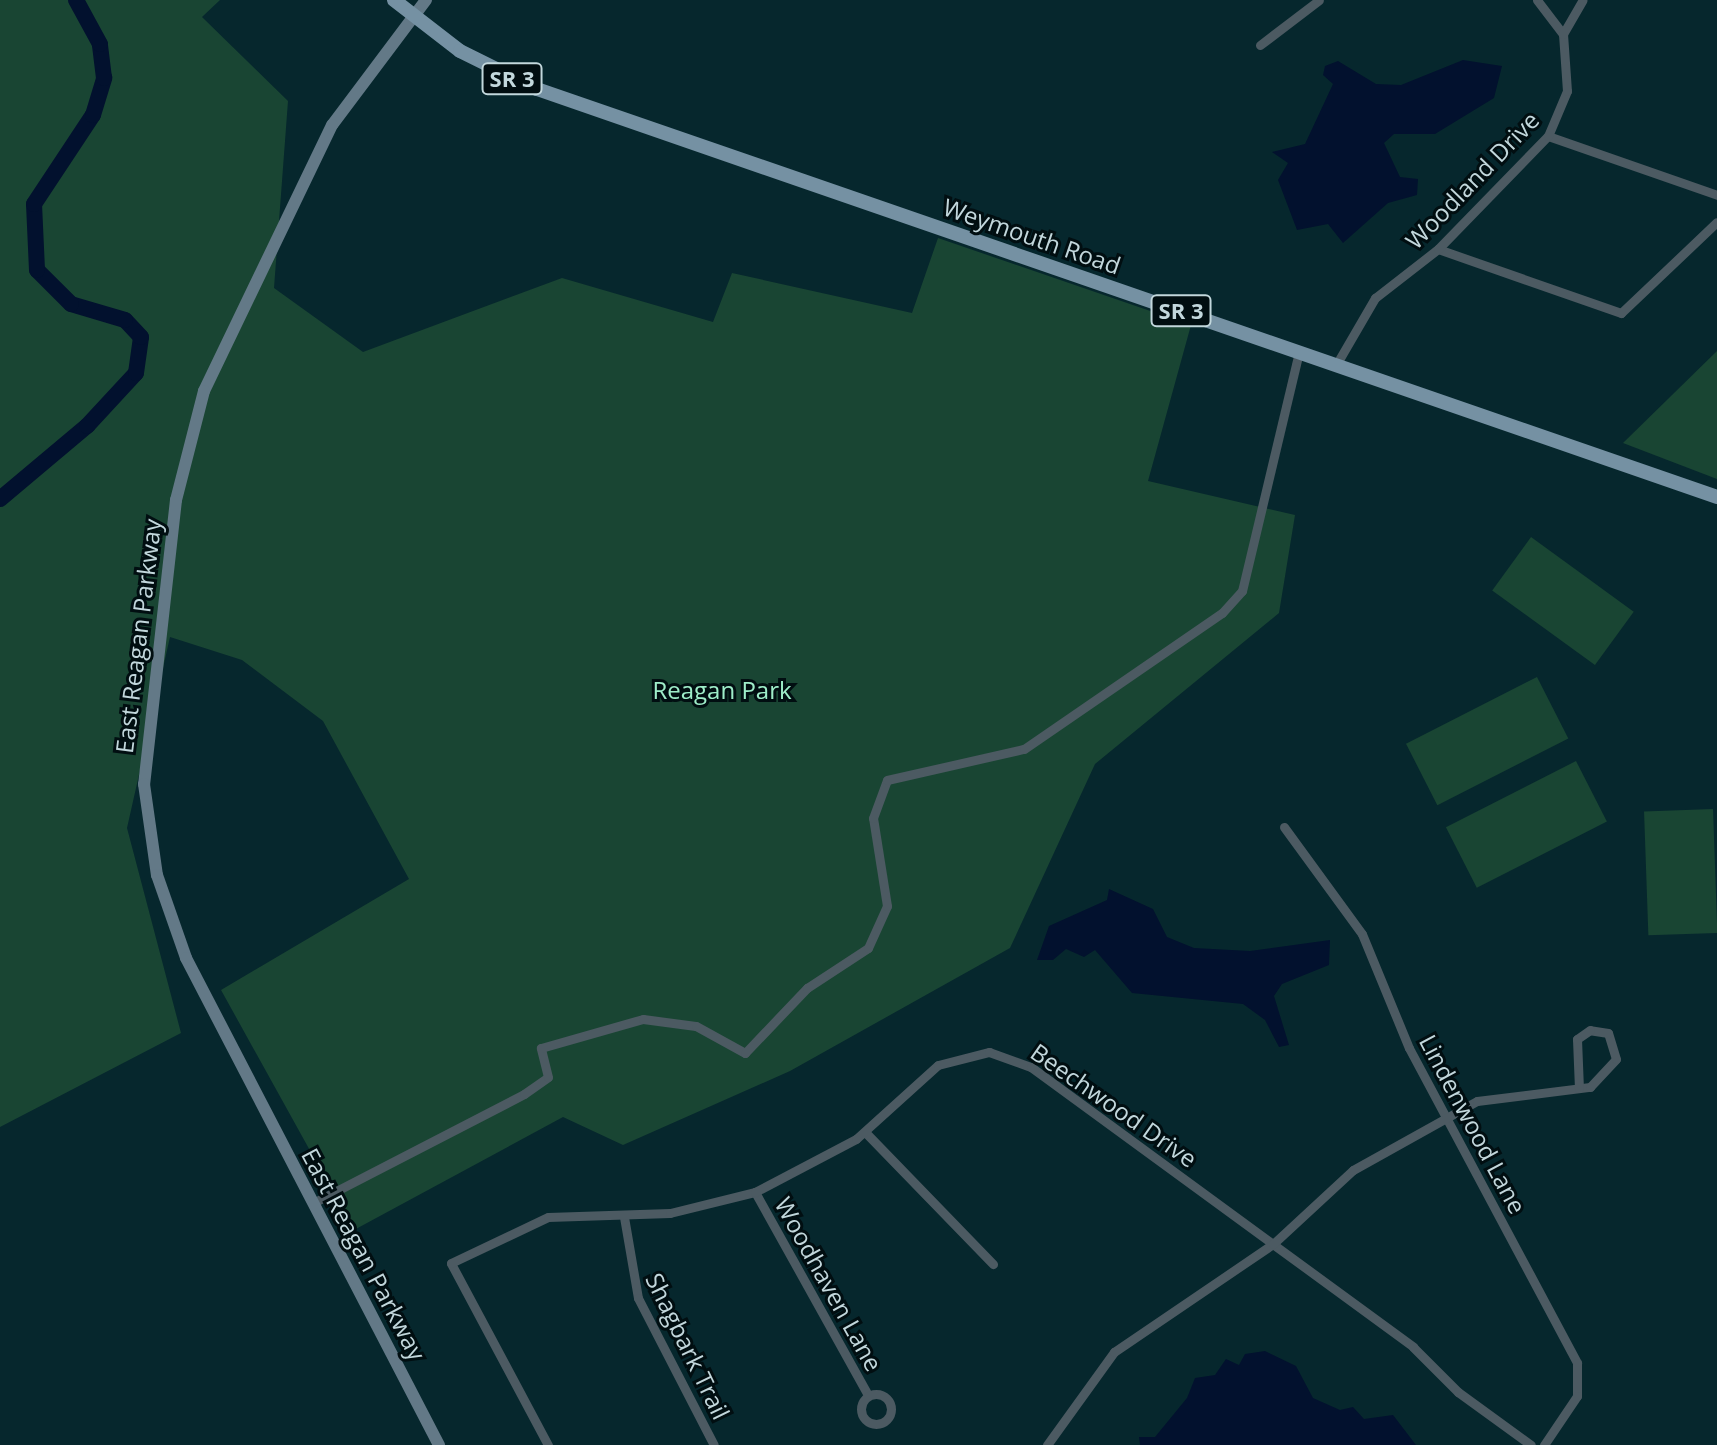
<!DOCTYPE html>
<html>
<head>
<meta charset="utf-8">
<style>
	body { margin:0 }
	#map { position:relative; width:1717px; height:1445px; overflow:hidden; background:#06272d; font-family:"Open Sans",sans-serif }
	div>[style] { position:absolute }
	.green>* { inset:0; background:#194533; transform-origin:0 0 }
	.water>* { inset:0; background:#02112e }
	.river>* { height:16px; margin:-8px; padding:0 8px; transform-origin:8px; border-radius:8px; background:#02112e }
	.street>* { height:9px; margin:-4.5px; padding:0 4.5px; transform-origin:4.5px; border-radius:4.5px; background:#4c5a62 }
	.street>.ring { margin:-4.5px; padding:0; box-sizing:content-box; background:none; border:9px solid #4c5a62; border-radius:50% }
	.secondary>* { height:12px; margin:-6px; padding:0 6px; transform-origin:6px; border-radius:6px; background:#637987 }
	.primary>* { height:14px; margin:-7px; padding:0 7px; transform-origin:7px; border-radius:7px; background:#7591a3 }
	span { translate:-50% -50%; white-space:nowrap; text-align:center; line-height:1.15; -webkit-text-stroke:6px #010e11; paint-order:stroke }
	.shield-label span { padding:2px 6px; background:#010e11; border:2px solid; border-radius:6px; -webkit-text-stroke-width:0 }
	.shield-label { font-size:22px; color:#c2d7dc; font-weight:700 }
	.street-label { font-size:24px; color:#c2d7dc }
	.park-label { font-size:24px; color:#9eedc9 }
</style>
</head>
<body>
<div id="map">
	<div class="green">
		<i style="clip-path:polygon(0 0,220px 0,202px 17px,288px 101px,274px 288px,363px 352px,562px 278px,713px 322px,732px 273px,912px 313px,938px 238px,1191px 325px,1148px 481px,1295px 515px,1279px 613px,1095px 764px,1010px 948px,790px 1071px,623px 1145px,563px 1117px,354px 1230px,221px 990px,409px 879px,323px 721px,242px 660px,170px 637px,127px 828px,181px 1033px,0 1127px)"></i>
		<i style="clip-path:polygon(1717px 351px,1717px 479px,1623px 443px)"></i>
		<i style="left:1531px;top:537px;width:127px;height:66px;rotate:36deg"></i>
		<i style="left:1537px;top:677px;width:69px;height:147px;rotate:63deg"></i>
		<i style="left:1576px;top:761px;width:68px;height:146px;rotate:63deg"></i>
		<i style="left:1713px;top:809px;width:124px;height:69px;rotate:88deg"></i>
	</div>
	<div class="water">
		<i style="clip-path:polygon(1463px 60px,1502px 66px,1494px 98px,1435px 134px,1394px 134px,1384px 143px,1400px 177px,1418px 179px,1417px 195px,1388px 203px,1343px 243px,1328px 224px,1297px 230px,1278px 180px,1288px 163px,1272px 152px,1305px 144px,1333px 84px,1323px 75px,1325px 66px,1338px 61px,1376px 84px,1401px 85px)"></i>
		<i style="clip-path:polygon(1109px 889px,1153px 909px,1167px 937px,1194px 948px,1250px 951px,1330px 940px,1329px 965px,1282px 984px,1274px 996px,1289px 1045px,1279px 1047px,1265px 1020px,1243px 1004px,1132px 993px,1095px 950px,1084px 957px,1066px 949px,1053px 960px,1037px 960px,1049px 926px,1107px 900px)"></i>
		<i style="clip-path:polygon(1265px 1351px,1296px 1366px,1313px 1398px,1340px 1410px,1353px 1407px,1364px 1419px,1393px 1415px,1416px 1445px,1140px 1445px,1139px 1437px,1155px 1437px,1187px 1398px,1195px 1378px,1215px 1375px,1226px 1359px,1239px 1365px,1245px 1354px)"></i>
	</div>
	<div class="river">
		<i style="left:0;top:499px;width:114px;rotate:-40deg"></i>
		<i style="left:87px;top:426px;width:72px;rotate:-47.2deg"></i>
		<i style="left:136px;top:373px;width:36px;rotate:-82deg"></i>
		<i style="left:141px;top:337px;width:23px;rotate:-133deg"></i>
		<i style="left:125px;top:320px;width:56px;rotate:-163.5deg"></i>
		<i style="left:71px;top:304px;width:48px;rotate:-135deg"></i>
		<i style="left:37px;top:270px;width:66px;rotate:-92.6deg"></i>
		<i style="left:34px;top:204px;width:107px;rotate:-56.5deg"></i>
		<i style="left:93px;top:115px;width:39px;rotate:-73deg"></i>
		<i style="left:104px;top:78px;width:34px;rotate:-97deg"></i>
		<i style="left:100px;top:44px;width:50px;rotate:-118.6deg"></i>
	</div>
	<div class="street">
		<i style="left:1537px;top:0;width:43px;rotate:52.6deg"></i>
		<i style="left:1260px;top:45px;width:74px;rotate:-37.3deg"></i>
		<i style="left:1548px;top:136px;width:179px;rotate:19.2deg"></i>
		<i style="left:1438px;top:249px;width:194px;rotate:19.3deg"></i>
		<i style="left:1621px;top:313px;width:132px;rotate:-43.5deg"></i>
		<i style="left:1336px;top:365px;width:78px;rotate:-59.8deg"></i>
		<i style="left:1375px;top:298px;width:80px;rotate:-37.9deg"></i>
		<i style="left:1438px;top:249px;width:158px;rotate:-45.8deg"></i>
		<i style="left:1548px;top:136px;width:49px;rotate:-67.1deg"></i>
		<i style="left:1567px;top:91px;width:57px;rotate:-94deg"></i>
		<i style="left:1563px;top:34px;width:39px;rotate:-60deg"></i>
		<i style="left:1284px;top:827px;width:132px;rotate:53.9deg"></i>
		<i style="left:1362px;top:934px;width:123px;rotate:67.6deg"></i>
		<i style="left:1409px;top:1048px;width:357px;rotate:61.9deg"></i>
		<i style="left:1577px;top:1363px;width:33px;rotate:90deg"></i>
		<i style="left:1577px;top:1396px;width:59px;rotate:124deg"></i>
		<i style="left:865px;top:1132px;width:184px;rotate:45.9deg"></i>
		<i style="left:755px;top:1192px;width:232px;rotate:60.9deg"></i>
		<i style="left:313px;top:1203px;width:237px;rotate:-27.3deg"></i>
		<i style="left:524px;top:1094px;width:29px;rotate:-35deg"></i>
		<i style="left:548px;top:1077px;width:30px;rotate:-104deg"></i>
		<i style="left:541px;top:1048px;width:106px;rotate:-15.9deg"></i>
		<i style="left:643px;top:1019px;width:53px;rotate:7.5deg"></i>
		<i style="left:696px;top:1026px;width:56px;rotate:28.9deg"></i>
		<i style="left:745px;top:1053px;width:90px;rotate:-46.4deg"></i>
		<i style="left:807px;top:988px;width:73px;rotate:-33.3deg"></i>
		<i style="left:868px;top:948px;width:46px;rotate:-65.7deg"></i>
		<i style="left:887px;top:906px;width:89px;rotate:-99deg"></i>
		<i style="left:873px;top:818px;width:40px;rotate:-69.8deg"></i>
		<i style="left:887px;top:780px;width:140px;rotate:-12.8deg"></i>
		<i style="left:1024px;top:749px;width:240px;rotate:-34.5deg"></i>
		<i style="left:1222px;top:613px;width:30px;rotate:-48deg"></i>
		<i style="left:1242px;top:591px;width:246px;rotate:-76.6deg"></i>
		<i style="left:624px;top:1217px;width:82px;rotate:80.2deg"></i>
		<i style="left:638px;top:1298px;width:165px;rotate:62.7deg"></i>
		<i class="ring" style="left:861px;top:1394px;width:21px;height:21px"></i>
		<i style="left:548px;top:1445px;width:206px;rotate:-118.1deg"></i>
		<i style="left:451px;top:1263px;width:107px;rotate:-25.4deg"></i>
		<i style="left:548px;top:1217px;width:122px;rotate:-1.9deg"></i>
		<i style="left:670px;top:1213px;width:88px;rotate:-13.9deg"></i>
		<i style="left:755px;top:1192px;width:114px;rotate:-27.7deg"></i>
		<i style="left:856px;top:1139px;width:110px;rotate:-42.1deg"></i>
		<i style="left:938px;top:1065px;width:53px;rotate:-14.3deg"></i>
		<i style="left:989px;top:1052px;width:45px;rotate:19.7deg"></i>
		<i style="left:1031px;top:1067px;width:474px;rotate:36.2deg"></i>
		<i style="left:1413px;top:1347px;width:64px;rotate:45deg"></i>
		<i style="left:1458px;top:1392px;width:90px;rotate:36deg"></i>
		<i style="left:1047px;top:1445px;width:115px;rotate:-54.2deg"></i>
		<i style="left:1114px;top:1352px;width:192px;rotate:-34.2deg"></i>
		<i style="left:1273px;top:1244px;width:109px;rotate:-42.8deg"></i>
		<i style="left:1353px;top:1170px;width:142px;rotate:-29.1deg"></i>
		<i style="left:1477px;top:1101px;width:114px;rotate:-7.1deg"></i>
		<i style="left:1590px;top:1087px;width:38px;rotate:-47deg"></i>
		<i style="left:1616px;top:1059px;width:27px;rotate:-107deg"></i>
		<i style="left:1608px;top:1033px;width:18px;rotate:-171deg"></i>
		<i style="left:1590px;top:1030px;width:16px;rotate:145deg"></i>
		<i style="left:1577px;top:1039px;width:49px;rotate:87.7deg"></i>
	</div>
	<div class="secondary">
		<i style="left:426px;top:0;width:156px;rotate:126.9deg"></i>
		<i style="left:332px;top:125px;width:295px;rotate:115.7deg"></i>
		<i style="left:204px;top:391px;width:113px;rotate:104.4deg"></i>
		<i style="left:176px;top:500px;width:286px;rotate:96.4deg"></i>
		<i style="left:144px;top:784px;width:92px;rotate:81.9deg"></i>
		<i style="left:157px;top:875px;width:88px;rotate:70.7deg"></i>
		<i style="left:186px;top:958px;width:549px;rotate:62.55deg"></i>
	</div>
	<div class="primary">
		<i style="left:394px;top:0;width:83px;rotate:37.7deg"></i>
		<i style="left:460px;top:51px;width:86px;rotate:26.3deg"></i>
		<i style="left:537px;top:89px;width:1249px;rotate:19.07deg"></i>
	</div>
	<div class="shield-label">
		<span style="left:512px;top:79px">SR 3</span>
		<span style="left:1181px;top:311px">SR 3</span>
	</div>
	<div class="street-label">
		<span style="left:1472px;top:180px;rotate:-46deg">Woodland Drive</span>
		<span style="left:1032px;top:236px;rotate:19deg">Weymouth Road</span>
		<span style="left:138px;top:636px;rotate:-83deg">East Reagan Parkway</span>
		<span style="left:1114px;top:1105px;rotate:35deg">Beechwood Drive</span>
		<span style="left:1473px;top:1124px;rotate:62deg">Lindenwood Lane</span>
		<span style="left:364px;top:1254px;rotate:62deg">East Reagan Parkway</span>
		<span style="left:829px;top:1284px;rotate:61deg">Woodhaven Lane</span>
		<span style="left:688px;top:1346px;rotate:64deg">Shagbark Trail</span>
	</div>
	<div class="park-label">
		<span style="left:722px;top:690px">Reagan Park</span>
	</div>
</div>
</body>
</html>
